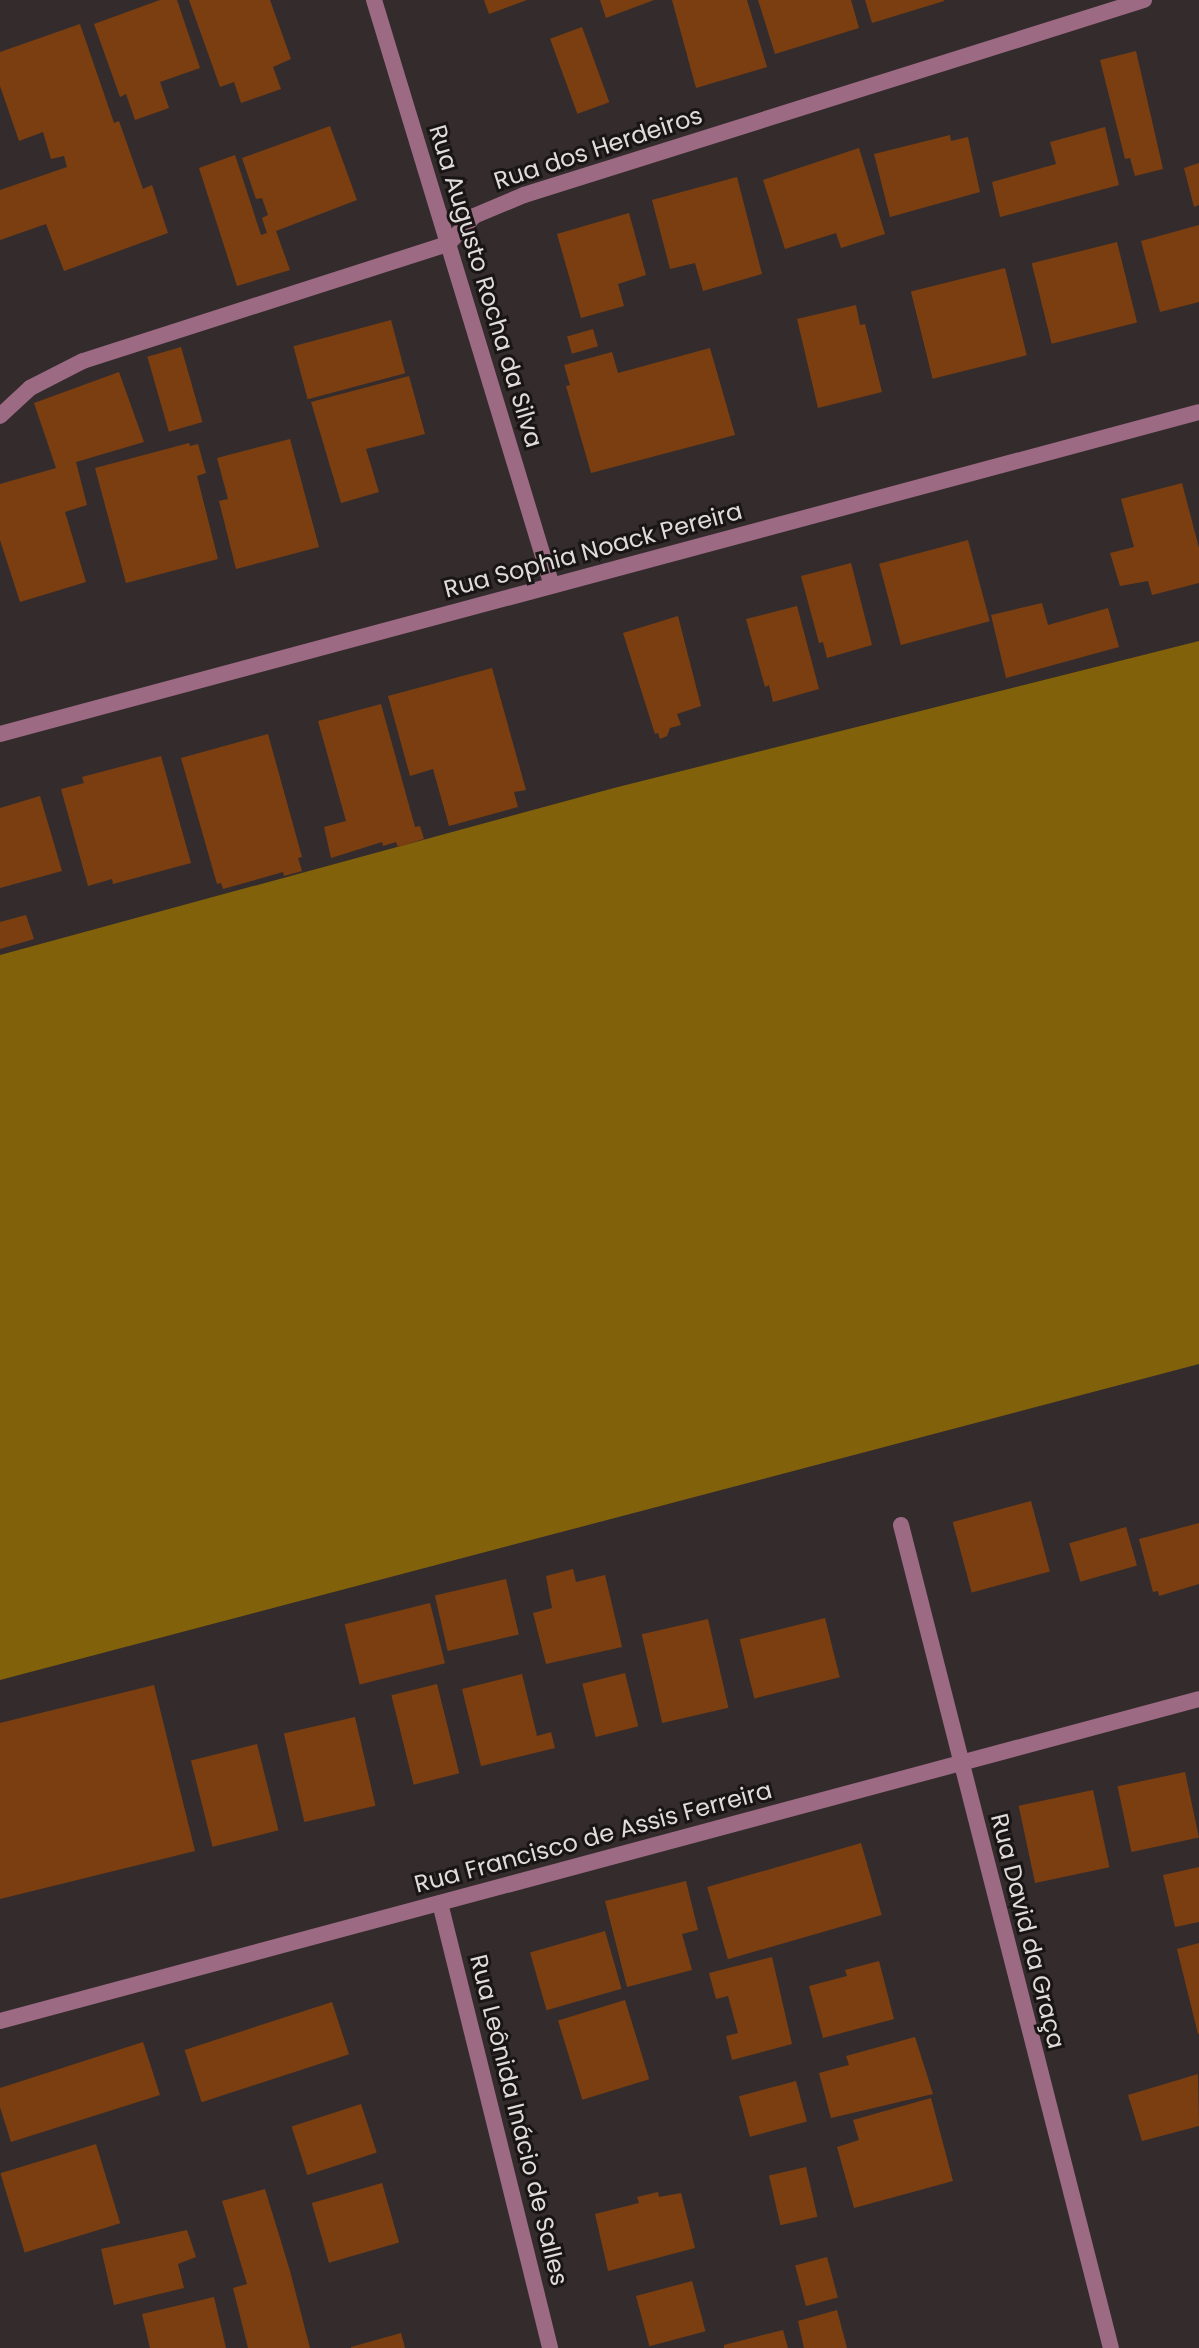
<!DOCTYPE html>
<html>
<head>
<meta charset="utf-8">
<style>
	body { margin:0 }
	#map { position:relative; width:1199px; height:2348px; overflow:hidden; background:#342c2c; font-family:Poppins,sans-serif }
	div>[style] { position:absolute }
	.forest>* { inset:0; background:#82610b }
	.building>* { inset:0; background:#7b3e10; transform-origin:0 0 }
	.street>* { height:16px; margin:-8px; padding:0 8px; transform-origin:8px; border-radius:8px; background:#9d6a83 }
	span { translate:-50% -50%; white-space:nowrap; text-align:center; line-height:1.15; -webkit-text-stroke:6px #191515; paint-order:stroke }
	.street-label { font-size:24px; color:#e1dbdb }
</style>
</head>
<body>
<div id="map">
	<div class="forest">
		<i style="clip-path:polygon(1199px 641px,1199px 1364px,0 1680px,0 955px,614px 788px)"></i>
	</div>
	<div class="building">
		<i style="clip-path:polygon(160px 0,177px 0,200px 68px,160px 82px,169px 108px,135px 120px,126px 94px,120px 97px,94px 24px)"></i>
		<i style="clip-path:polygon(189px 0,270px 0,291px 59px,273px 67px,281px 89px,241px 103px,234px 82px,220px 87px)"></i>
		<i style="clip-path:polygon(484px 0,527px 0,489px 14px)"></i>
		<i style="clip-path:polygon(600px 0,654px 0,606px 18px)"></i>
		<i style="clip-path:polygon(672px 0,747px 0,767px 67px,696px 88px)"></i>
		<i style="clip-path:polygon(758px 0,851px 0,859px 28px,775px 54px)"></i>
		<i style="clip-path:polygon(865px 0,944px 0,944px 1px,872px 23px)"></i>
		<i style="clip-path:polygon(80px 24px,114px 123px,119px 121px,143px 189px,152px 185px,168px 233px,64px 271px,46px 224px,0 240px,0 190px,67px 167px,64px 156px,51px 159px,43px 132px,19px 141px,0 86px,0 52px)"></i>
		<i style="left:582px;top:27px;width:80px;height:34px;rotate:70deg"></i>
		<i style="clip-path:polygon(1136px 51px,1163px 169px,1135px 176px,1130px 158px,1125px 159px,1100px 60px)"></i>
		<i style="clip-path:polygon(330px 126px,357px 200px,276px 231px,290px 270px,237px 286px,199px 168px,235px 155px,261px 235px,267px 233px,262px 218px,268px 215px,262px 198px,256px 199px,242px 158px)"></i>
		<i style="clip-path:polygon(1105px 127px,1119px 185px,1000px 217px,992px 182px,1056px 164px,1050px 142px)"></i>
		<i style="clip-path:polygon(950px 135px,951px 141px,968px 137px,980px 192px,890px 217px,874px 154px)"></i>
		<i style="clip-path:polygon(859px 148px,885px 234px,841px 248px,836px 233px,785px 249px,763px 180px)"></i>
		<i style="clip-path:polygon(1199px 163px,1199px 205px,1194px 207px,1184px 168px)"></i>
		<i style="clip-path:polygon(737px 177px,762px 274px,703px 291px,695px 263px,670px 269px,652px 200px)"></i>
		<i style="clip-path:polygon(629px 213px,646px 275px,618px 284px,624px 306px,581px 318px,557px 234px)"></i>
		<i style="clip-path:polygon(1199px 225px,1199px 302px,1160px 312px,1141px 241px)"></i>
		<i style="left:1117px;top:242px;width:83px;height:88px;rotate:76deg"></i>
		<i style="left:1005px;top:268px;width:90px;height:97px;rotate:76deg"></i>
		<i style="clip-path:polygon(856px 305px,860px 325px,865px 324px,882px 392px,818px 408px,797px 319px)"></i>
		<i style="left:391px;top:320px;width:55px;height:101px;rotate:75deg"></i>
		<i style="left:593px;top:329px;width:18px;height:27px;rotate:74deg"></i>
		<i style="left:181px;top:347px;width:78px;height:35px;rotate:74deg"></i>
		<i style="clip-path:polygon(710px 348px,735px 435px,591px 473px,566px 386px,570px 385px,564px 365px,612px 352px,618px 373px)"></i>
		<i style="clip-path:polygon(119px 372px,144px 442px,76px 462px,87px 505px,65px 512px,86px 582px,20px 602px,0 540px,0 484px,56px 468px,34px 403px)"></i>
		<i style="clip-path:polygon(409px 376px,425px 434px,366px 449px,379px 492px,341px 503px,311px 402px)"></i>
		<i style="clip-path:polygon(290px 439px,319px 547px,236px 569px,219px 501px,228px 499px,217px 458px)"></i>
		<i style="clip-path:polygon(189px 443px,190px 446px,198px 444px,206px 473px,197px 476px,218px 559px,126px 583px,95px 468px)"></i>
		<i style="clip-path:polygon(1182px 483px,1199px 548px,1199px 583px,1152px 595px,1148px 581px,1120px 586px,1110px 553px,1134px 547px,1121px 499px)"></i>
		<i style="left:968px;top:540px;width:84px;height:92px;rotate:75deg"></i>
		<i style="clip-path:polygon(851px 563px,872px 645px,827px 658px,823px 642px,819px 643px,801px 576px)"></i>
		<i style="clip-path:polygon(1042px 603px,1048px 625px,1108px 608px,1119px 647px,1006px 678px,991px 615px)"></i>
		<i style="clip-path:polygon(797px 606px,819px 689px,773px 702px,769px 685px,765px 687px,746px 619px)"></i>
		<i style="clip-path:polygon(678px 616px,701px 706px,677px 714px,681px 725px,670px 728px,667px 736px,660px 739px,658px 733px,655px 734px,623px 633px)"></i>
		<i style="clip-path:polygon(492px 668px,526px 790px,514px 792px,518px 807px,449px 826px,433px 769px,410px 776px,388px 696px)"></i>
		<i style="clip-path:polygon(381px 704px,415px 827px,420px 826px,424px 839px,398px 847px,396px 842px,383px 846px,382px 842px,331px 858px,324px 827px,346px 821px,318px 721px)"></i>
		<i style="clip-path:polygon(268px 734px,302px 857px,298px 858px,302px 871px,284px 876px,283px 872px,223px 889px,221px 883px,217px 884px,181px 758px)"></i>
		<i style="clip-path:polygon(161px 756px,191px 863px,113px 884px,112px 879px,88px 886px,61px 789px,84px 783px,82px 777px)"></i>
		<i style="clip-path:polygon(40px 796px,62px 871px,0 888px,0 808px)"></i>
		<i style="clip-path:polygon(26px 915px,34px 939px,0 949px,0 922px)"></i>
		<i style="left:1031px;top:1501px;width:73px;height:81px;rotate:75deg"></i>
		<i style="clip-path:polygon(1199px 1523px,1199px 1584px,1159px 1596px,1158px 1591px,1153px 1592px,1139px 1539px)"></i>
		<i style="left:1126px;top:1527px;width:40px;height:59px;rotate:74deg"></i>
		<i style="clip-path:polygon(573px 1569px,576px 1582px,605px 1575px,622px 1647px,546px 1664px,533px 1613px,552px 1608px,546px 1576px)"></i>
		<i style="left:506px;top:1579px;width:57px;height:73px;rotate:77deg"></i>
		<i style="left:430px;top:1603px;width:62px;height:88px;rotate:76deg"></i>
		<i style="left:825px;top:1618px;width:61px;height:88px;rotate:76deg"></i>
		<i style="left:708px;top:1619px;width:91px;height:68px;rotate:77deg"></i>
		<i style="left:625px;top:1673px;width:55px;height:44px;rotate:76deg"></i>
		<i style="clip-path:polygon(522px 1674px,537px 1736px,551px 1732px,555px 1748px,481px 1766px,462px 1689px)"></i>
		<i style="left:437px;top:1684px;width:92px;height:47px;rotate:76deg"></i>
		<i style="clip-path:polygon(154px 1685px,195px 1851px,0 1899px,0 1723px)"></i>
		<i style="left:355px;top:1717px;width:91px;height:73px;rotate:77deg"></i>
		<i style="left:257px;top:1744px;width:89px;height:68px;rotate:76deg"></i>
		<i style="left:1185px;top:1772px;width:67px;height:69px;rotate:78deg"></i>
		<i style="left:1093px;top:1790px;width:79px;height:76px;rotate:78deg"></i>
		<i style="left:861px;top:1843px;width:75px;height:160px;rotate:74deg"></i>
		<i style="clip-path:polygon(1199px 1867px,1199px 1922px,1175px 1927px,1163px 1875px)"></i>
		<i style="clip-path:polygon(686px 1881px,698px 1930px,682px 1934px,692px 1970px,627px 1987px,605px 1901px)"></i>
		<i style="left:605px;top:1931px;width:60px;height:78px;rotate:74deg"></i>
		<i style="clip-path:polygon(1199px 1943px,1199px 2034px,1198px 2034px,1177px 1949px)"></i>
		<i style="clip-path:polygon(772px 1957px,792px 2044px,732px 2060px,726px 2036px,738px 2033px,728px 1996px,716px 1999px,709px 1973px)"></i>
		<i style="clip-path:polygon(879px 1961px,894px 2019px,823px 2038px,809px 1986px,847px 1976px,845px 1970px)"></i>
		<i style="left:625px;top:2000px;width:83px;height:70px;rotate:73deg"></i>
		<i style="left:332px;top:2002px;width:55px;height:155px;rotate:72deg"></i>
		<i style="clip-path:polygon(915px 2037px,933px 2094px,831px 2118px,819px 2073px,849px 2065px,846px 2056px)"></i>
		<i style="clip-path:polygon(143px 2042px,160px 2095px,11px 2142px,0 2107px,0 2088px)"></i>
		<i style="clip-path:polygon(1198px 2074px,1199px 2126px,1142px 2141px,1128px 2095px)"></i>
		<i style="left:796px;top:2081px;width:42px;height:59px;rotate:75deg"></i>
		<i style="clip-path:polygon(931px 2098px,953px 2181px,854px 2208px,837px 2147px,859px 2140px,853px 2120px)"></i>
		<i style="left:361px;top:2104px;width:51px;height:73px;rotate:72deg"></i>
		<i style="left:96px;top:2144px;width:83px;height:100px;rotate:73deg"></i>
		<i style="left:806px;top:2167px;width:51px;height:38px;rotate:77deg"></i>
		<i style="left:382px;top:2183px;width:62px;height:73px;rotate:74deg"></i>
		<i style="clip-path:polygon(265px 2189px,290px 2271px,310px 2348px,248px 2348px,233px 2288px,247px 2284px,222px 2201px)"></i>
		<i style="clip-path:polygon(658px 2192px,659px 2197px,681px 2193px,695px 2248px,608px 2271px,595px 2214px,639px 2203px,637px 2197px)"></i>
		<i style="clip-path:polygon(187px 2230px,196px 2257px,178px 2264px,184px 2288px,114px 2305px,101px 2249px)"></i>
		<i style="left:827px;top:2257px;width:42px;height:33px;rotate:75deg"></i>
		<i style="left:692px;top:2281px;width:52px;height:58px;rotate:75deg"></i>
		<i style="clip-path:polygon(214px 2297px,226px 2348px,150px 2348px,142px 2314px)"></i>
		<i style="clip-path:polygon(837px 2310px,847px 2348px,804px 2348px,798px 2321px)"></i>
		<i style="clip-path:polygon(783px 2330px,788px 2348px,724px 2348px,724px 2345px)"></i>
		<i style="clip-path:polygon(401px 2333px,405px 2348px,351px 2348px,351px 2347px)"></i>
	</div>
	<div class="street">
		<i style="left:374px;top:0;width:612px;rotate:73.1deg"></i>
		<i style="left:0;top:416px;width:41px;rotate:-43deg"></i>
		<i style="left:30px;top:388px;width:59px;rotate:-27deg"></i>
		<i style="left:83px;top:361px;width:383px;rotate:-17.8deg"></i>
		<i style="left:448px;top:244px;width:38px;rotate:-47deg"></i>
		<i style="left:474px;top:216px;width:54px;rotate:-22.8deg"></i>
		<i style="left:524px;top:195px;width:650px;rotate:-17.46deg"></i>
		<i style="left:0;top:734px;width:1241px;rotate:-15.03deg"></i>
		<i style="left:901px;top:1525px;width:849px;rotate:75.69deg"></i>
		<i style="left:440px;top:1903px;width:458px;rotate:76.1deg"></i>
		<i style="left:0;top:2021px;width:1241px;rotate:-15.03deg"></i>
	</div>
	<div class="street-label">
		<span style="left:598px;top:148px;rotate:-18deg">Rua dos Herdeiros</span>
		<span style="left:486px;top:286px;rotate:73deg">Rua Augusto Rocha da Silva</span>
		<span style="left:593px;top:550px;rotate:-15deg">Rua Sophia Noack Pereira</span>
		<span style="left:593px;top:1837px;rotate:-15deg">Rua Francisco de Assis Ferreira</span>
		<span style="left:1028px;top:1931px;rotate:76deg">Rua David da Graça</span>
		<span style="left:519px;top:2120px;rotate:76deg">Rua Leônida Inácio de Salles</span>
	</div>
</div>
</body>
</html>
